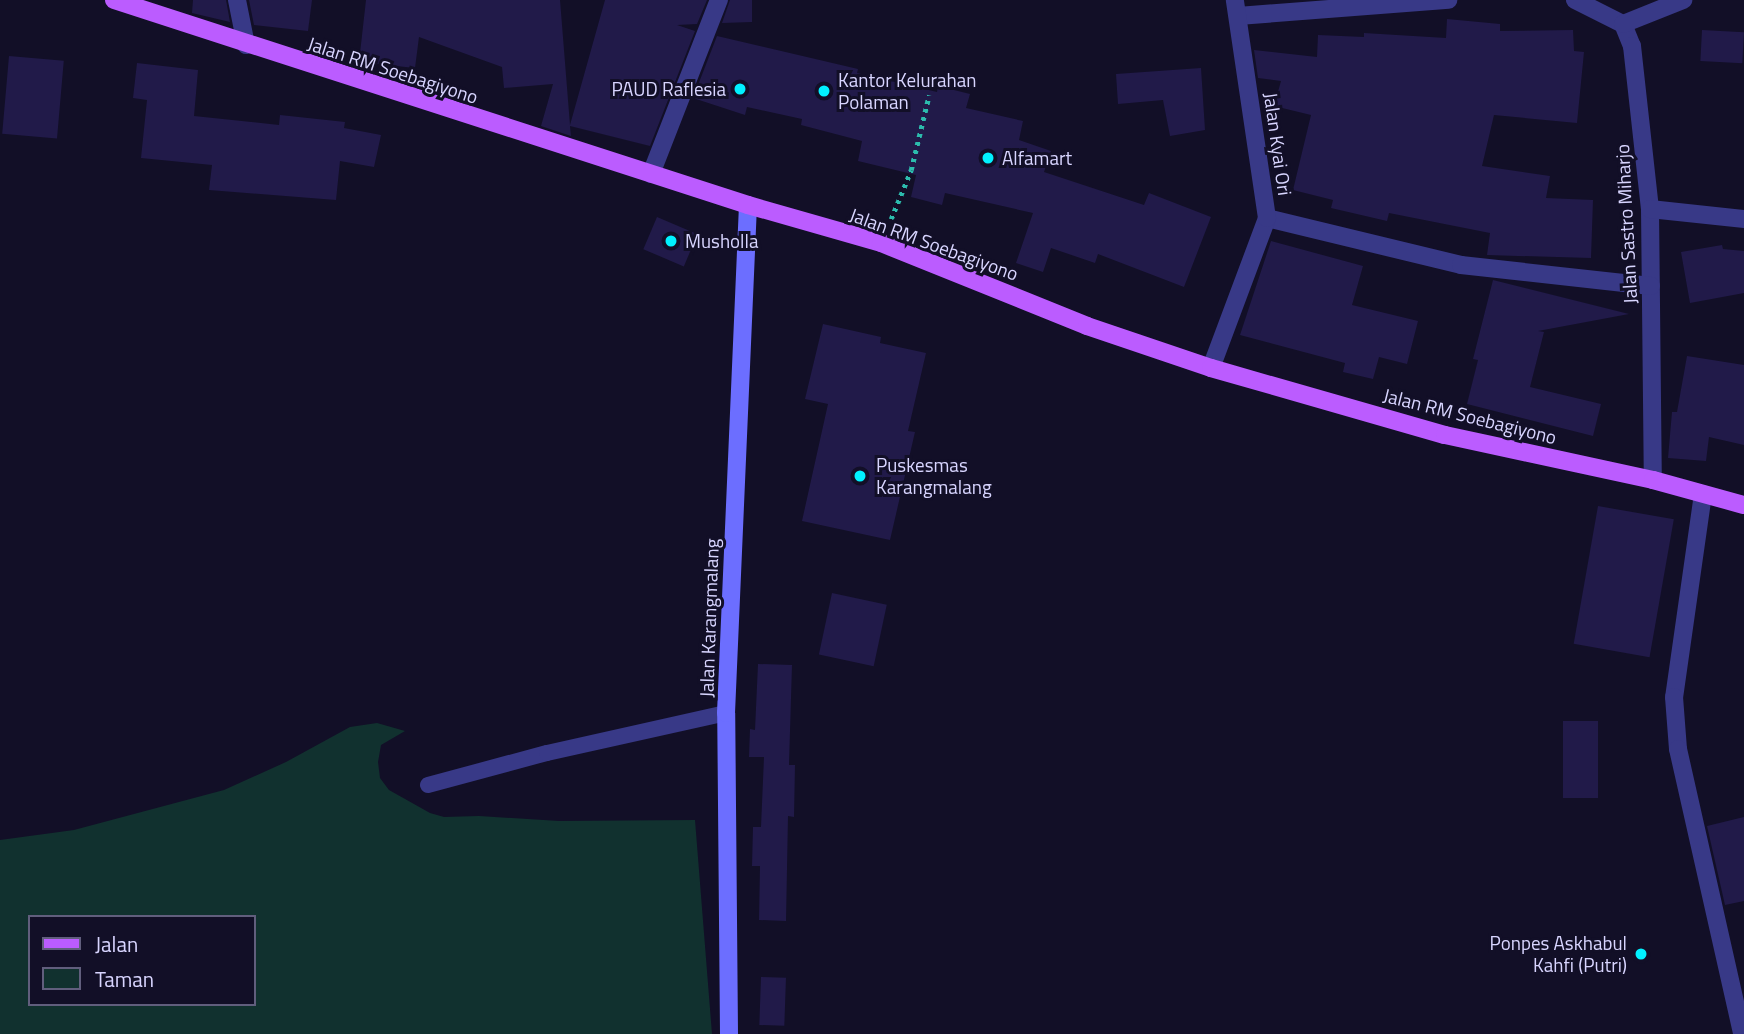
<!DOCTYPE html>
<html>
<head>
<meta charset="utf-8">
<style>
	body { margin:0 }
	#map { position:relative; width:1744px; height:1034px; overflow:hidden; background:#120f27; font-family:"Titillium Web",sans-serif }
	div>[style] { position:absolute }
	.green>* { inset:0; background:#11312f }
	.building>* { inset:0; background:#211a49; transform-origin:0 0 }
	.path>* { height:4.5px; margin-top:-2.25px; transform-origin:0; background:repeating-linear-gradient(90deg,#2cbcad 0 3.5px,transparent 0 8.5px) }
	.lane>* { height:16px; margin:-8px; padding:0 8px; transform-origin:8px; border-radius:8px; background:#383987 }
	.street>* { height:18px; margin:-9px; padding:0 9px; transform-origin:9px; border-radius:9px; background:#383987 }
	.secondary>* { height:18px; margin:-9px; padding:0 9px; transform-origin:9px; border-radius:9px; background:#6c6eff }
	.primary>* { height:18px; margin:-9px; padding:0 9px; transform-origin:9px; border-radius:9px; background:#bb5cff }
	.dots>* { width:19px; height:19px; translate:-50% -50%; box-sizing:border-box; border:4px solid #120f27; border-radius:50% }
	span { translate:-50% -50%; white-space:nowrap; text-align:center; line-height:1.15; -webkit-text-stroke:6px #120f27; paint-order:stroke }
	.street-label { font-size:19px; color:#d8d5ff }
	.poi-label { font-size:19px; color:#d8d5ff }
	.left { translate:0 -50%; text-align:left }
	.right { translate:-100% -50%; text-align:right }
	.legend { position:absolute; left:28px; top:915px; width:228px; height:91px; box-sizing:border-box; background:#120f27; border:2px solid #615e7d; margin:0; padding:9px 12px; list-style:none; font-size:21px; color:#d8d5ff }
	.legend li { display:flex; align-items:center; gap:14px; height:35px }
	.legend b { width:35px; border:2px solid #615e7d }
</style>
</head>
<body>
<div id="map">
	<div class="green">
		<i style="clip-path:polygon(evenodd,377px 723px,405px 731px,381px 745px,378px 762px,380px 778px,389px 790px,430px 813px,444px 817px,479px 816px,559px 821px,695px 820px,712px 1034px,0 1034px,0 840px,74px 830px,224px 790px,286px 762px,350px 727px,377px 723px,30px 917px,254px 917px,254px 1004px,30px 1004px,30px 917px)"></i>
	</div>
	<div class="building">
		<i style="clip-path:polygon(193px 0,226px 0,230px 22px,192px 13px)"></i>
		<i style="clip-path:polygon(249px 0,312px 0,308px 31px,254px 25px)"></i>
		<i style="clip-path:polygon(366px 0,560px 0,570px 125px,605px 0,707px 0,697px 24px,677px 25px,695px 31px,650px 146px,570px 126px,571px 136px,541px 126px,553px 84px,504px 88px,502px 67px,419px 37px,415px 68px,359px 62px)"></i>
		<i style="clip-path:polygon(730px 0,752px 0,752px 22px,722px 23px)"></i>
		<i style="clip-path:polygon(1447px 19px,1500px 24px,1500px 31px,1573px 30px,1574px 51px,1584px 52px,1577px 123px,1494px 115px,1482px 166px,1550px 176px,1546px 198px,1593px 200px,1591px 258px,1487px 255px,1490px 233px,1389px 213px,1387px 221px,1331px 208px,1333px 200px,1293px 190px,1311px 115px,1274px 106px,1281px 81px,1258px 78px,1254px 50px,1317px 57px,1318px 35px,1364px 37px,1364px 33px,1446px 38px)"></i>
		<i style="left:1702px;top:30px;width:42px;height:31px;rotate:3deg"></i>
		<i style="clip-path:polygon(717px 36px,858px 69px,857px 73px,937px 92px,938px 86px,970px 94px,966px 108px,1023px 121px,1019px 140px,1051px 151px,1044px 172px,1144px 205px,1149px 193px,1211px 217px,1184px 287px,1098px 254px,1095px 263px,1051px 248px,1043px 272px,1016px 263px,1033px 213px,945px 193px,942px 205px,911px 197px,916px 175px,858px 161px,862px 141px,801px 125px,802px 119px,747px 107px,745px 115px,693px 98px)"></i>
		<i style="left:9px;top:56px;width:55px;height:78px;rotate:5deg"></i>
		<i style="clip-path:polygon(137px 63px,198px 70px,194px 116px,279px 125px,280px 115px,345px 122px,344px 128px,381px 135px,374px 167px,340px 161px,336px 200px,209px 190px,212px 165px,141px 158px,147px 100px,133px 98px)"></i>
		<i style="clip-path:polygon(1201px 68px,1205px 130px,1170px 136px,1163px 100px,1118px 104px,1116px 74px)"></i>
		<i style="left:657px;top:217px;width:44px;height:35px;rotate:23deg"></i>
		<i style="clip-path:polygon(1271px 241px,1363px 266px,1352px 305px,1418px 321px,1407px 364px,1379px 357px,1373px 379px,1343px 372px,1345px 363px,1240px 335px)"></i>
		<i style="clip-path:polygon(1722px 245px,1723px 249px,1744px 251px,1744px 293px,1690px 303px,1681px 252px)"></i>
		<i style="clip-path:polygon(1493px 280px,1629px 314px,1538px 331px,1544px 332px,1530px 387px,1601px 404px,1593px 436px,1467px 404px,1478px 360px,1473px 359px)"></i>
		<i style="clip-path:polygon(823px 324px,881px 337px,880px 343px,926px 353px,908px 431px,915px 432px,890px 540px,802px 521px,828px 404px,805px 399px)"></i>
		<i style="clip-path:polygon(1687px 356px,1744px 365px,1744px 445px,1709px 437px,1706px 461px,1668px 458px,1672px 412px,1677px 412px)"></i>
		<i style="left:1598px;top:506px;width:77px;height:140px;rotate:10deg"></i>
		<i style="left:832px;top:593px;width:56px;height:63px;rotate:12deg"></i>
		<i style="clip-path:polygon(758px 664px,792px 665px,789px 765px,795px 765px,794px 817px,788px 816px,786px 921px,759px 920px,760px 866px,752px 866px,753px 827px,761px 827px,764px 757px,749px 757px,750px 729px,755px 730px)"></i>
		<i style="left:1598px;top:721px;width:77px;height:35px;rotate:90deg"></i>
		<i style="clip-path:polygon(1744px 817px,1744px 901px,1725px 905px,1707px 826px)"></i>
		<i style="left:761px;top:977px;width:25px;height:48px;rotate:2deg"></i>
	</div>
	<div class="path">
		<i style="left:891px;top:219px;width:53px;rotate:-67.8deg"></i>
		<i style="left:911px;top:170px;width:77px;rotate:-76.5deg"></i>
	</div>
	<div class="lane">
		<i style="left:428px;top:785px;width:123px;rotate:-15.1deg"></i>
		<i style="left:547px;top:753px;width:183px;rotate:-12.6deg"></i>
	</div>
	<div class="street">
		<i style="left:237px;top:0;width:46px;rotate:78.7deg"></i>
		<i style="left:1575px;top:0;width:54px;rotate:26.6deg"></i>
		<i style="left:1623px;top:24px;width:24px;rotate:68deg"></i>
		<i style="left:1632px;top:46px;width:164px;rotate:83.7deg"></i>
		<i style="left:1650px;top:209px;width:271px;rotate:89.4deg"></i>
		<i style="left:1238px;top:16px;width:211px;rotate:-4.4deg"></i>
		<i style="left:1623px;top:24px;width:65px;rotate:-21.8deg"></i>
		<i style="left:651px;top:174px;width:187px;rotate:-68.7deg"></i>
		<i style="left:1650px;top:209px;width:95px;rotate:6.1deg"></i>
		<i style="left:1267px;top:218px;width:200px;rotate:13.6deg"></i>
		<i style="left:1461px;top:265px;width:191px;rotate:6.3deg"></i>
		<i style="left:1211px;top:368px;width:160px;rotate:-69.5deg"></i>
		<i style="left:1267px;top:218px;width:220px;rotate:-98.4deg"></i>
		<i style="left:1703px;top:494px;width:205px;rotate:98.1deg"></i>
		<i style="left:1674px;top:697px;width:52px;rotate:85.6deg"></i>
		<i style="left:1678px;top:749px;width:292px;rotate:77.3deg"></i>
	</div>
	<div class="secondary">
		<i style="left:729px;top:1034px;width:321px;rotate:-90.5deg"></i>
		<i style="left:726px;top:713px;width:508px;rotate:-87.52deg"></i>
	</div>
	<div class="primary">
		<i style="left:114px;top:0;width:666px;rotate:17.92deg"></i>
		<i style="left:748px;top:205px;width:138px;rotate:15.9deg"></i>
		<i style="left:881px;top:243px;width:222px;rotate:21.9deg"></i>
		<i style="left:1087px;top:326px;width:131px;rotate:18.7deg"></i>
		<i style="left:1211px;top:368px;width:243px;rotate:16deg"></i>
		<i style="left:1445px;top:435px;width:213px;rotate:12.2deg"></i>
		<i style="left:1653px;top:480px;width:94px;rotate:15.4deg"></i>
	</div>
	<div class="dots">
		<i style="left:740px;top:89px;background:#01f1ff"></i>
		<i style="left:824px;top:91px;background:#01f1ff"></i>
		<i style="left:988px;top:158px;background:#01f1ff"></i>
		<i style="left:671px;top:241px;background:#01f1ff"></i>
		<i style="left:860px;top:476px;background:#01f1ff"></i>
		<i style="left:1641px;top:954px;background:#01f1ff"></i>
	</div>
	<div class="street-label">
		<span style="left:393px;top:70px;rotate:18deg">Jalan RM Soebagiyono</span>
		<span style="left:1278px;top:144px;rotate:82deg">Jalan Kyai Ori</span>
		<span style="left:1626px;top:224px;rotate:-93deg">Jalan Sastro Miharjo</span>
		<span style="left:934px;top:244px;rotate:20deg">Jalan RM Soebagiyono</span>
		<span style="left:1470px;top:416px;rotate:14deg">Jalan RM Soebagiyono</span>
		<span style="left:709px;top:618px;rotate:-88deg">Jalan Karangmalang</span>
	</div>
	<div class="poi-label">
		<span class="left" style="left:838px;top:91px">Kantor Kelurahan<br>Polaman</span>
		<span class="right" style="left:726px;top:89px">PAUD Raflesia</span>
		<span class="left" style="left:1002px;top:158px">Alfamart</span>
		<span class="left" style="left:685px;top:241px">Musholla</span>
		<span class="left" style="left:876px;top:476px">Puskesmas<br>Karangmalang</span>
		<span class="right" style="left:1627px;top:954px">Ponpes Askhabul<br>Kahfi (Putri)</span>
	</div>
	<ul class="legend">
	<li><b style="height:9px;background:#bb5cff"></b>Jalan</li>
	<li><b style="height:19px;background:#11312f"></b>Taman</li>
	</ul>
</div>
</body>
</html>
